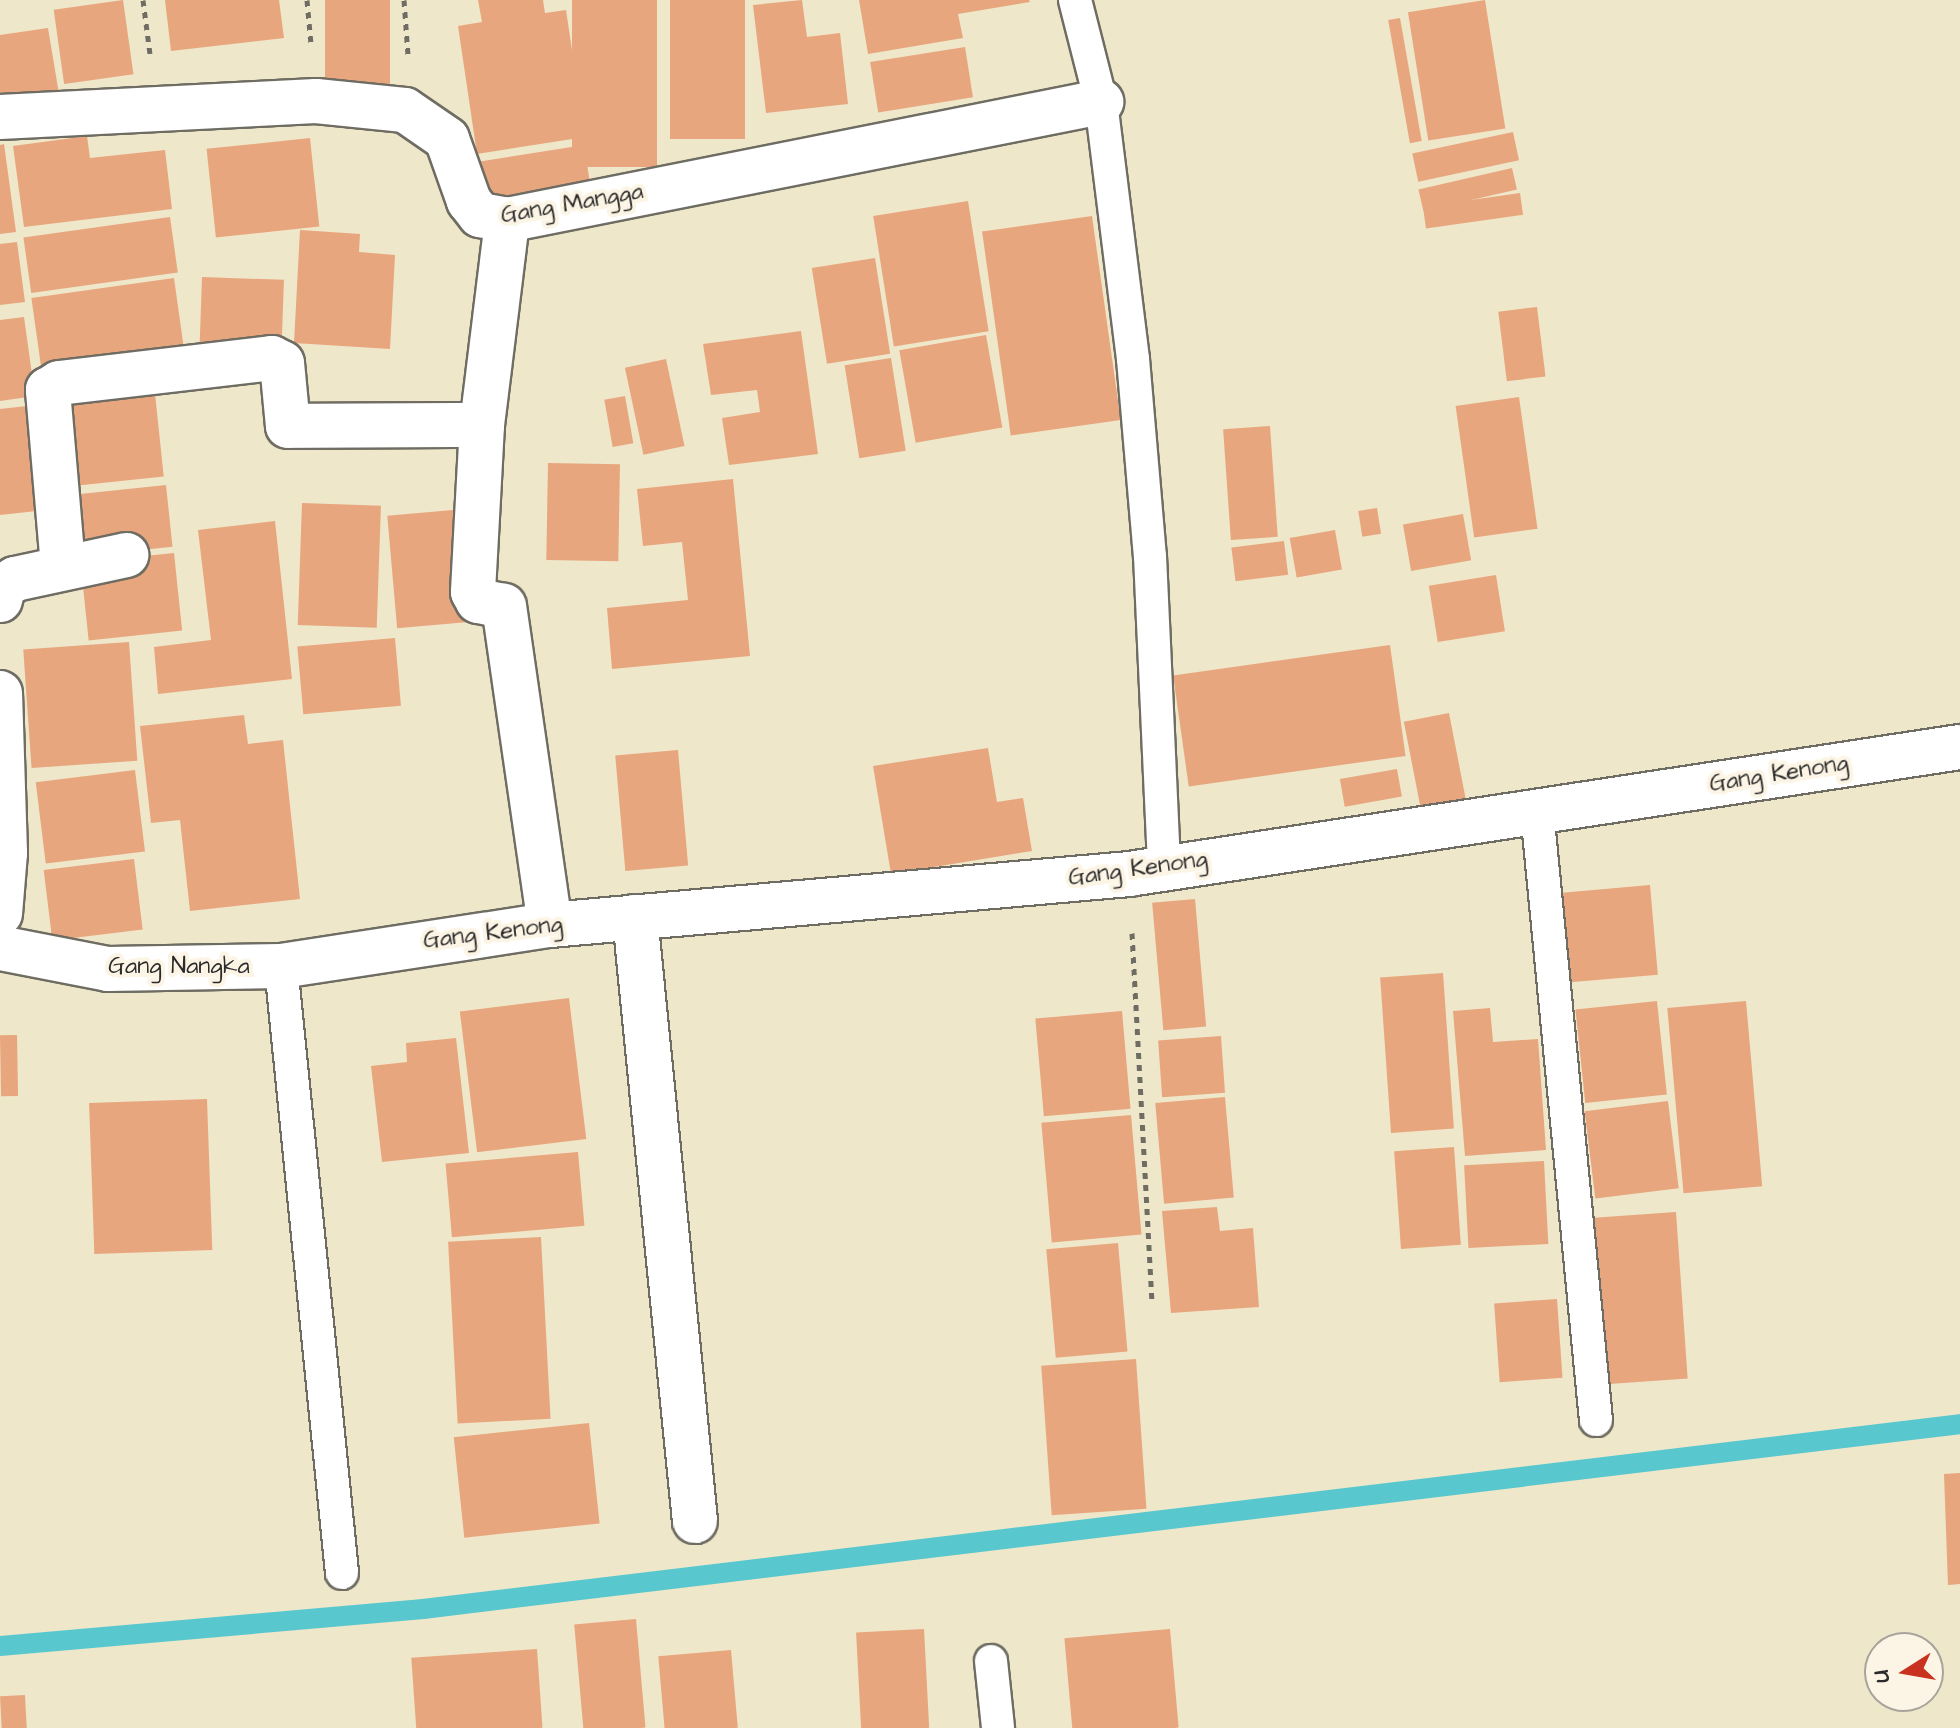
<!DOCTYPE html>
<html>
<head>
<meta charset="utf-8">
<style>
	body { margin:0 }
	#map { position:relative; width:1960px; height:1728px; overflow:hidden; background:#eee7ca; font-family:"Architects Daughter",sans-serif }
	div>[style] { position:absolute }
	.stream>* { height:20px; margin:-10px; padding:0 10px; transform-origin:10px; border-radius:10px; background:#59c7ce }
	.building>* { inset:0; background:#e8a67e; transform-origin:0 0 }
	.path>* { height:5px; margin-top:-2.5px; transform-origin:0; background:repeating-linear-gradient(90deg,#6f6d63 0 6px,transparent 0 12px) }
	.roads { filter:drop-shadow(2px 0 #6f6d63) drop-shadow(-2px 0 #6f6d63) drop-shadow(0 2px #6f6d63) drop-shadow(0 -2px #6f6d63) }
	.lane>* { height:32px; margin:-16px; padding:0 16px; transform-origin:16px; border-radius:16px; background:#fff }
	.street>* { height:44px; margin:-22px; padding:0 22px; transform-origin:22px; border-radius:22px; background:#fff }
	span { translate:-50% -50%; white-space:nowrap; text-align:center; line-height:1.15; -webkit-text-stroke:8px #fcf5e5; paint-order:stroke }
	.street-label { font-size:24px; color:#2b2b2b }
	.north { position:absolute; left:1864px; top:1632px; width:80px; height:80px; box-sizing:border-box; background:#fcf5e5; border:2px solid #a8a49b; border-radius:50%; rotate:259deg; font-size:22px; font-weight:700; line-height:32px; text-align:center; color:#2b2b2b }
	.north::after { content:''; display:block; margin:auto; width:28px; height:36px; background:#c8321e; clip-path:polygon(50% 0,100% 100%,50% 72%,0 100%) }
</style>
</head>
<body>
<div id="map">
	<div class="stream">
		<i style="left:0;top:1646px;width:425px;rotate:-5deg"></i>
		<i style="left:423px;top:1609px;width:1548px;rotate:-6.86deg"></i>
	</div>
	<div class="building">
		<i style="left:123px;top:0;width:75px;height:70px;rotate:82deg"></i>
		<i style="clip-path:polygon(165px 0,279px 0,284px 38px,171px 51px)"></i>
		<i style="left:325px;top:0;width:65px;height:87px"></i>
		<i style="clip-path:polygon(478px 0,543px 0,545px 13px,566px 10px,585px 137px,477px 154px,458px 26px,482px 22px)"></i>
		<i style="left:572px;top:0;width:85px;height:167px"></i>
		<i style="left:670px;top:0;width:75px;height:139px"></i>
		<i style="clip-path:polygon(802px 0,807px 37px,840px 33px,848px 104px,766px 113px,753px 5px)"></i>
		<i style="clip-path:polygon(859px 0,1029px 0,1030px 2px,958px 14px,963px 38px,868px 54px)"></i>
		<i style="left:1485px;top:0;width:130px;height:78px;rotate:81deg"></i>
		<i style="left:1400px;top:18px;width:125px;height:12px;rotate:80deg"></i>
		<i style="clip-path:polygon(48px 28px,59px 94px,0 103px,0 35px)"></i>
		<i style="left:965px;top:47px;width:51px;height:96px;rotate:81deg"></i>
		<i style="left:1513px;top:132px;width:29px;height:103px;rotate:78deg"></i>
		<i style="clip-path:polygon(87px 136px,90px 158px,165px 150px,172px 209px,24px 227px,13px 146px)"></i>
		<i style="left:310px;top:138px;width:89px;height:104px;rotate:84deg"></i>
		<i style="clip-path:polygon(4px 144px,16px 232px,0 234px,0 145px)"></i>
		<i style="left:584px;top:145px;width:50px;height:110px;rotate:81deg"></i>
		<i style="left:1512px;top:168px;width:22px;height:96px;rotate:77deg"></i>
		<i style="left:1520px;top:193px;width:22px;height:98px;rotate:82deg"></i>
		<i style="left:968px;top:201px;width:132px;height:96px;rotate:81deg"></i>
		<i style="left:1092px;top:216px;width:206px;height:111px;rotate:82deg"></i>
		<i style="left:170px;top:217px;width:56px;height:148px;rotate:82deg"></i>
		<i style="clip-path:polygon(300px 230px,360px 234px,359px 252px,395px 255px,390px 349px,294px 343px)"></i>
		<i style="clip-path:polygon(17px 242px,25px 302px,0 305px,0 244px)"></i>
		<i style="left:875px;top:258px;width:97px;height:64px;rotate:81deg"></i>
		<i style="left:202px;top:277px;width:82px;height:70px;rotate:2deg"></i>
		<i style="left:174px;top:278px;width:75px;height:144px;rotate:82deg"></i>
		<i style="left:1537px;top:307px;width:70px;height:39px;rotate:83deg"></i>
		<i style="clip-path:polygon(24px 317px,35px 396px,0 401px,0 320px)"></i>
		<i style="clip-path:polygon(801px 331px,818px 454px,729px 465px,722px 418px,760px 412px,757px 390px,711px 395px,703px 344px)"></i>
		<i style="left:986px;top:335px;width:94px;height:88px;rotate:80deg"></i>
		<i style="left:891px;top:358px;width:94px;height:47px;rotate:81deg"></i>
		<i style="left:666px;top:359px;width:89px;height:42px;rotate:78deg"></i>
		<i style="left:154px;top:384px;width:93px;height:103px;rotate:84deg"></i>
		<i style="left:625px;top:396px;width:48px;height:21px;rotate:80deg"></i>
		<i style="left:1519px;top:397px;width:133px;height:64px;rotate:82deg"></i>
		<i style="clip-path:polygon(45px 404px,55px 509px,0 515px,0 409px)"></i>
		<i style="left:1270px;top:426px;width:111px;height:47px;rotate:86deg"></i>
		<i style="left:548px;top:463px;width:72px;height:97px;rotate:1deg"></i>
		<i style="clip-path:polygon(733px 479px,750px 656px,612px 669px,607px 608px,688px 600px,682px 542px,643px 546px,637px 489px)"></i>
		<i style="left:166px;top:485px;width:62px;height:103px;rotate:84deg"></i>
		<i style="left:302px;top:503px;width:79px;height:122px;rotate:2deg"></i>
		<i style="left:1377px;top:508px;width:26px;height:19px;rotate:81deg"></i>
		<i style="left:464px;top:509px;width:113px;height:77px;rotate:85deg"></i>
		<i style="left:1463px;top:514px;width:47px;height:61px;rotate:80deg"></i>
		<i style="clip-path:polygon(275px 521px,292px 679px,158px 694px,154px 647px,211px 640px,198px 530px)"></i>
		<i style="left:1335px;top:530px;width:40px;height:46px;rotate:80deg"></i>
		<i style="left:1284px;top:541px;width:34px;height:53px;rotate:83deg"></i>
		<i style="left:174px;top:553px;width:78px;height:94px;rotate:84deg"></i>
		<i style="left:1496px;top:575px;width:57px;height:68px;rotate:81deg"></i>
		<i style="left:395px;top:638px;width:68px;height:98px;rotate:85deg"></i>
		<i style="left:129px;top:642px;width:119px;height:106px;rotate:86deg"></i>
		<i style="left:1390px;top:645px;width:112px;height:219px;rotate:82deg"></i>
		<i style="left:1449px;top:713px;width:96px;height:46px;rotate:79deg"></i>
		<i style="clip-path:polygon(244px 715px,248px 744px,283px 740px,300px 899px,190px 911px,180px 820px,151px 823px,140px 726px)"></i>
		<i style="clip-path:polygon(988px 748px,997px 802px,1023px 798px,1032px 851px,891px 874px,873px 766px)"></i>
		<i style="left:678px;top:750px;width:116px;height:63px;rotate:85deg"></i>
		<i style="left:1397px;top:769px;width:28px;height:58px;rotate:80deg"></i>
		<i style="left:135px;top:770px;width:82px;height:100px;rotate:83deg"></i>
		<i style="left:134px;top:859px;width:71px;height:91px;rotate:83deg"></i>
		<i style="left:1650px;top:885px;width:90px;height:88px;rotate:85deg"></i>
		<i style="left:1195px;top:899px;width:128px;height:43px;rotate:85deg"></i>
		<i style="left:1443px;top:973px;width:156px;height:63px;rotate:86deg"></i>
		<i style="left:569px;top:998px;width:142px;height:110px;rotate:83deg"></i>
		<i style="left:1657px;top:1001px;width:94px;height:82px;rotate:84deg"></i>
		<i style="left:1746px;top:1001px;width:186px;height:79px;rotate:85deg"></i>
		<i style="clip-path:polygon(1490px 1008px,1493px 1042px,1538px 1039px,1546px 1150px,1465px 1156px,1453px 1011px)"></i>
		<i style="left:1122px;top:1011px;width:98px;height:87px;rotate:85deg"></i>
		<i style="left:17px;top:1035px;width:61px;height:17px;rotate:89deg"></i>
		<i style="left:1221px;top:1036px;width:57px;height:63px;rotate:86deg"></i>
		<i style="clip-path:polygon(456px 1038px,469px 1153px,382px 1162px,371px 1066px,407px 1062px,406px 1043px)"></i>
		<i style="left:1225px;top:1097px;width:101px;height:70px;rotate:85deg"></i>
		<i style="left:207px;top:1099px;width:151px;height:118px;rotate:88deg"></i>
		<i style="left:1668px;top:1101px;width:88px;height:84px;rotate:83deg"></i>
		<i style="left:1131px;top:1115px;width:120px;height:90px;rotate:85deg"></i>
		<i style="left:1454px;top:1147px;width:98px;height:60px;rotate:86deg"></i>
		<i style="left:578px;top:1152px;width:74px;height:133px;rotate:85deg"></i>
		<i style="left:1544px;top:1161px;width:83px;height:80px;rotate:87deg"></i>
		<i style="clip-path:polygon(1217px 1207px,1220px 1231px,1253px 1228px,1259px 1307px,1171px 1313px,1162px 1211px)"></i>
		<i style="left:1676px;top:1212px;width:167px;height:82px;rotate:86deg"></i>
		<i style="left:541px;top:1237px;width:182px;height:93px;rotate:87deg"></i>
		<i style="left:1118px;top:1243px;width:109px;height:72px;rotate:85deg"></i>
		<i style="left:1557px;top:1299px;width:79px;height:63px;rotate:86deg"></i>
		<i style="left:1136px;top:1359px;width:150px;height:95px;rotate:86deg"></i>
		<i style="left:589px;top:1423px;width:101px;height:136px;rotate:84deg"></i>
		<i style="clip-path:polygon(1960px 1473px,1960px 1584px,1948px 1585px,1944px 1474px)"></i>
		<i style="left:636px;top:1619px;width:109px;height:62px;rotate:85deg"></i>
		<i style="left:924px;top:1629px;width:99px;height:68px;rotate:87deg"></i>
		<i style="left:1170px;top:1629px;width:99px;height:106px;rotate:85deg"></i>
		<i style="left:537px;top:1649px;width:79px;height:126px;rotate:86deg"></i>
		<i style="left:731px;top:1650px;width:78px;height:73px;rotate:85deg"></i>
		<i style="left:25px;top:1695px;width:33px;height:25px;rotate:87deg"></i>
	</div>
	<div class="path">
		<i style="left:143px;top:0;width:54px;rotate:82.6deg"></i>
		<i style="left:307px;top:0;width:44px;rotate:84.8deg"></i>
		<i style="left:404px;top:0;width:55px;rotate:85.8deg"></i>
		<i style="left:1132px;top:933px;width:367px;rotate:86.9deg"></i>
	</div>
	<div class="roads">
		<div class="lane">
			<i style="left:1075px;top:0;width:105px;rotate:75.7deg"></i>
			<i style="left:1101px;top:102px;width:259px;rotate:82.9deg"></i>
			<i style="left:1133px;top:359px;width:198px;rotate:85.1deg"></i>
			<i style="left:1150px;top:556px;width:311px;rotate:87.4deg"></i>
			<i style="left:1537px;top:811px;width:612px;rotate:84.47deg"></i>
			<i style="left:281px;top:966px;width:610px;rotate:84.26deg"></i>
			<i style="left:991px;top:1661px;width:67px;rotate:84deg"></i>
		</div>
		<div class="street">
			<i style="left:0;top:117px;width:316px;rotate:-2.9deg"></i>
			<i style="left:316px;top:101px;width:89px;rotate:5.8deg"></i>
			<i style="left:405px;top:110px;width:51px;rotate:34.6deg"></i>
			<i style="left:447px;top:139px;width:66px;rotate:70.5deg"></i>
			<i style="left:469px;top:201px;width:18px;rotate:52deg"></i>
			<i style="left:480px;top:215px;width:27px;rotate:10deg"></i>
			<i style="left:507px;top:220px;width:606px;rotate:-11.24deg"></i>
			<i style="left:482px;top:425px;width:167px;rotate:93.1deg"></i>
			<i style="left:473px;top:592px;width:10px;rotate:61deg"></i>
			<i style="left:478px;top:601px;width:26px;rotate:11deg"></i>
			<i style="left:504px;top:606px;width:322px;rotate:81.8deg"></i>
			<i style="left:63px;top:566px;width:177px;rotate:-94.9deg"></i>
			<i style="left:48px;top:390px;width:13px;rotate:-32deg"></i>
			<i style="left:59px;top:383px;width:214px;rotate:-6.7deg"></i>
			<i style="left:272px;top:358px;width:11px;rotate:27deg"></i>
			<i style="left:282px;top:363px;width:63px;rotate:84.6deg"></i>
			<i style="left:288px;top:426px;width:194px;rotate:-0.3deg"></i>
			<i style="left:482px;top:425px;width:207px;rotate:-83deg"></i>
			<i style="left:0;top:600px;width:13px;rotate:-77deg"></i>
			<i style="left:3px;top:587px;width:14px;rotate:-34deg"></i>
			<i style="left:15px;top:579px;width:114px;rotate:-12.2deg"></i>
			<i style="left:0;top:693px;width:160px;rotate:88.2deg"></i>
			<i style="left:5px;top:853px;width:61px;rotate:94.7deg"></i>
			<i style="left:635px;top:917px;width:607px;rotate:84.33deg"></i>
			<i style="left:0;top:948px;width:110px;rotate:11deg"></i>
			<i style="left:108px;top:969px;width:173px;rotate:-1deg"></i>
			<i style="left:281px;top:966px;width:272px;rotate:-8.7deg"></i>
			<i style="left:550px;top:925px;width:581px;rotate:-5.03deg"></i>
			<i style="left:1129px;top:874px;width:841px;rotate:-8.69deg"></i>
		</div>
	</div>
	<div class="street-label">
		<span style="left:572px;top:204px;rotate:-10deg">Gang Mangga</span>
		<span style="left:1779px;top:774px;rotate:-9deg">Gang Kenong</span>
		<span style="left:1138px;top:869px;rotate:-8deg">Gang Kenong</span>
		<span style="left:493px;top:933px;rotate:-7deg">Gang Kenong</span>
		<span style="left:179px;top:967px">Gang Nangka</span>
	</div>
	<div class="north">U</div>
</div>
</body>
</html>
